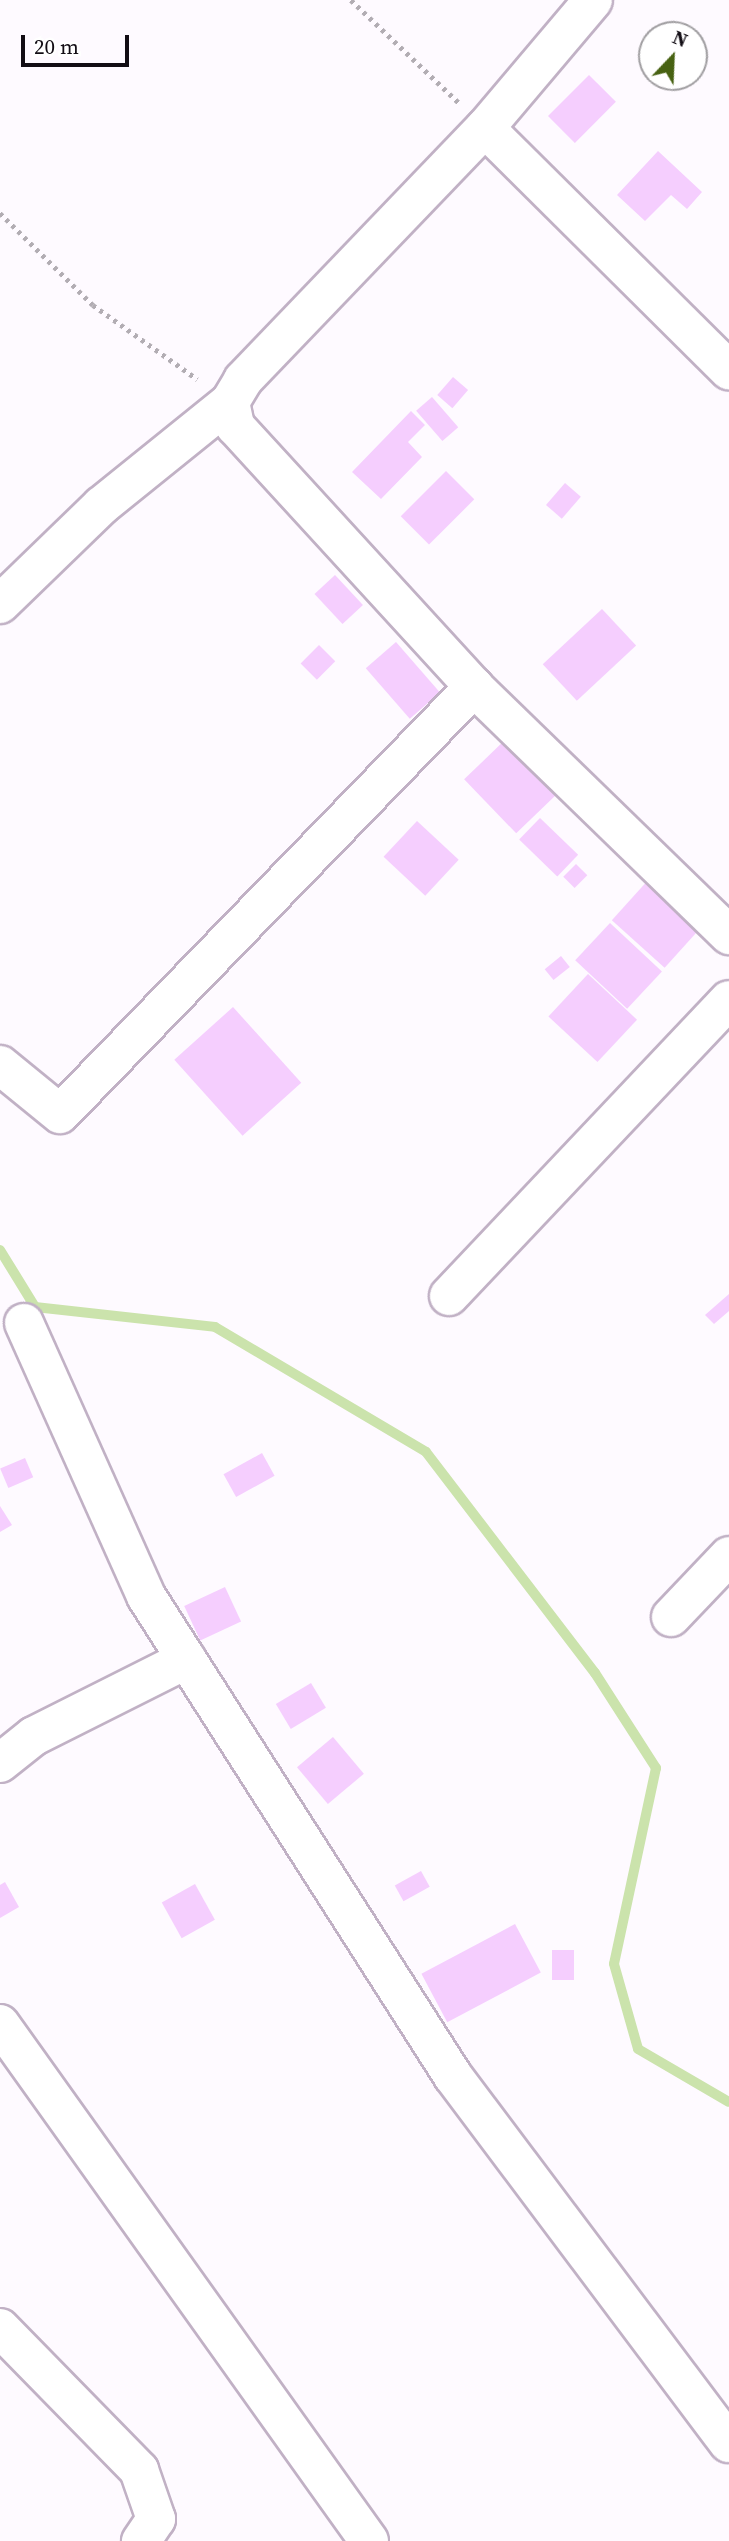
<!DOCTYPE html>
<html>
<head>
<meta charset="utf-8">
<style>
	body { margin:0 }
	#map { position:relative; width:729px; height:2541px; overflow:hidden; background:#fefaff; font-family:"Source Serif 4",serif }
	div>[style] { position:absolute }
	.stream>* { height:10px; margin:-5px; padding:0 5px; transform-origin:5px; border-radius:5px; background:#cbe3ac }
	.building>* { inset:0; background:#f5cefe; transform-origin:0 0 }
	.path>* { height:4.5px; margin-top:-2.25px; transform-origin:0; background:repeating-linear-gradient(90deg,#b2adb3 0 3.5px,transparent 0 8.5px) }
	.roads { filter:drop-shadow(2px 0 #c1b1c5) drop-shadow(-2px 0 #c1b1c5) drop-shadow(0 2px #c1b1c5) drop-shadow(0 -2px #c1b1c5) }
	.minor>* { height:38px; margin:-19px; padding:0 19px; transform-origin:19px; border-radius:19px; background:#fff }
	span { translate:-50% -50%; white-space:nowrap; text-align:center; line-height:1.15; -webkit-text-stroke:5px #fff; paint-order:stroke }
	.north { position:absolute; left:638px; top:21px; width:70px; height:70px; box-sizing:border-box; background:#fff; border:2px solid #a09ea1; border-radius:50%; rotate:23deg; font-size:19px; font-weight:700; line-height:28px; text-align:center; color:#120d14 }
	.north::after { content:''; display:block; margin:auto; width:24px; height:32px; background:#476212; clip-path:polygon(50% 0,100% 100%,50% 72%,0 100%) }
	.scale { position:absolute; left:21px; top:35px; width:108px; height:32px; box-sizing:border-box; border:4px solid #120d14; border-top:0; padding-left:9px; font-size:21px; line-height:24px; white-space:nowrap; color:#120d14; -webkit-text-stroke:5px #fff; paint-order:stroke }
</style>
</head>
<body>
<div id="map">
	<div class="stream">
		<i style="left:0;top:1250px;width:67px;rotate:58.4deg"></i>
		<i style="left:35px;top:1307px;width:181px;rotate:6.3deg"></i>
		<i style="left:215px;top:1327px;width:245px;rotate:30.6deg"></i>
		<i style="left:426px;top:1452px;width:278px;rotate:52.6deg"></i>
		<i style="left:595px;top:1673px;width:113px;rotate:57.3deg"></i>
		<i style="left:656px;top:1768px;width:200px;rotate:102.1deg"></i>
		<i style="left:614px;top:1964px;width:88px;rotate:74.2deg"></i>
		<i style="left:638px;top:2049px;width:105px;rotate:30.2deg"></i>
	</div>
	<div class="building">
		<i style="left:589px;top:75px;width:38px;height:58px;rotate:45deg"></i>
		<i style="clip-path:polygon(658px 151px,702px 192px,687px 209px,671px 195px,645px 221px,617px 195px)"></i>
		<i style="left:453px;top:377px;width:20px;height:24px;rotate:41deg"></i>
		<i style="left:432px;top:397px;width:40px;height:21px;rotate:49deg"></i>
		<i style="clip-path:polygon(411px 411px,425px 425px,408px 442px,422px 457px,381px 499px,352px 472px)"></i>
		<i style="left:446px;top:471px;width:40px;height:64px;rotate:45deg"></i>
		<i style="left:565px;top:483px;width:21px;height:29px;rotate:41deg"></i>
		<i style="left:335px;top:575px;width:41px;height:28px;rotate:47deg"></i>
		<i style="left:602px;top:609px;width:50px;height:81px;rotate:47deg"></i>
		<i style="left:396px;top:642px;width:67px;height:40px;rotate:49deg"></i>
		<i style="left:319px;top:645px;width:23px;height:26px;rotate:45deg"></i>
		<i style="left:508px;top:737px;width:75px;height:61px;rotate:46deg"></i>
		<i style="left:540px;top:818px;width:53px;height:30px;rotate:44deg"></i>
		<i style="left:417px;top:821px;width:57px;height:49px;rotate:43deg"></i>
		<i style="left:576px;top:864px;width:16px;height:18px;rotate:45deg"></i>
		<i style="left:650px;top:878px;width:71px;height:57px;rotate:42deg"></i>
		<i style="left:610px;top:923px;width:71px;height:51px;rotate:43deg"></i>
		<i style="left:561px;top:956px;width:14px;height:21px;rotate:51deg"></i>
		<i style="left:588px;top:974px;width:67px;height:58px;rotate:43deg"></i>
		<i style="left:233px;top:1007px;width:102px;height:79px;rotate:48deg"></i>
		<i style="clip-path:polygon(729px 1294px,729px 1311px,714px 1324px,705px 1315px)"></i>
		<i style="left:262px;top:1453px;width:26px;height:44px;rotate:61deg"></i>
		<i style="left:25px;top:1458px;width:21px;height:27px;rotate:67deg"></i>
		<i style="clip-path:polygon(0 1506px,12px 1525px,0 1532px)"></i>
		<i style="left:225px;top:1587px;width:38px;height:45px;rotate:65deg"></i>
		<i style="left:311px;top:1683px;width:29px;height:41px;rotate:59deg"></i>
		<i style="left:333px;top:1737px;width:48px;height:47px;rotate:50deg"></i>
		<i style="left:421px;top:1871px;width:18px;height:30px;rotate:61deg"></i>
		<i style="clip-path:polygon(5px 1882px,19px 1907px,0 1918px,0 1885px)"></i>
		<i style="left:195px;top:1884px;width:41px;height:38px;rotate:61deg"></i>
		<i style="left:515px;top:1924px;width:55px;height:106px;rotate:62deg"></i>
		<i style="left:552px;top:1950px;width:22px;height:30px"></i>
	</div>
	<div class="path">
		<i style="left:351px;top:0;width:149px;rotate:43.6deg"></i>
		<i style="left:0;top:213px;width:131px;rotate:44.7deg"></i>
		<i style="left:93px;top:305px;width:128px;rotate:35.4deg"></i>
	</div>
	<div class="roads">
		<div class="minor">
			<i style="left:485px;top:128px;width:344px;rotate:44.8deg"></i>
			<i style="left:230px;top:402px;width:25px;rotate:78deg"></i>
			<i style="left:235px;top:426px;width:354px;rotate:47.5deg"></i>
			<i style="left:474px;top:687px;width:356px;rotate:44.2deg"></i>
			<i style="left:0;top:604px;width:141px;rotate:-44.1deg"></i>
			<i style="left:101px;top:506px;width:166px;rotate:-38.9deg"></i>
			<i style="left:230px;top:402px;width:26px;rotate:-59deg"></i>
			<i style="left:243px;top:380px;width:349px;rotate:-46.2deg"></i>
			<i style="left:485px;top:128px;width:167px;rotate:-49.8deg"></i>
			<i style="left:0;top:1065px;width:77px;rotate:39.2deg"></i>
			<i style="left:60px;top:1114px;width:595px;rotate:-45.89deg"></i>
			<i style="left:449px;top:1296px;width:407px;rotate:-46.6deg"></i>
			<i style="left:24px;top:1323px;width:299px;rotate:65.9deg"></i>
			<i style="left:146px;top:1596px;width:570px;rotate:57.4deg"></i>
			<i style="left:453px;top:2076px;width:459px;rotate:53.1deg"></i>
			<i style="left:671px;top:1617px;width:84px;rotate:-46.4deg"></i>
			<i style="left:0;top:1763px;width:43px;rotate:-38.5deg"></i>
			<i style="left:34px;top:1736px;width:171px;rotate:-26.7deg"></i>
			<i style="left:0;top:2024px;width:635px;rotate:54.48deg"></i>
			<i style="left:0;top:2328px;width:199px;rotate:45.6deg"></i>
			<i style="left:139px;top:2470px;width:52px;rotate:70.9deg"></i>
			<i style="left:156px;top:2519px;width:27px;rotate:124deg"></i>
		</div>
	</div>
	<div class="north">N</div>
	<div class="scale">20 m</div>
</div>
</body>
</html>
